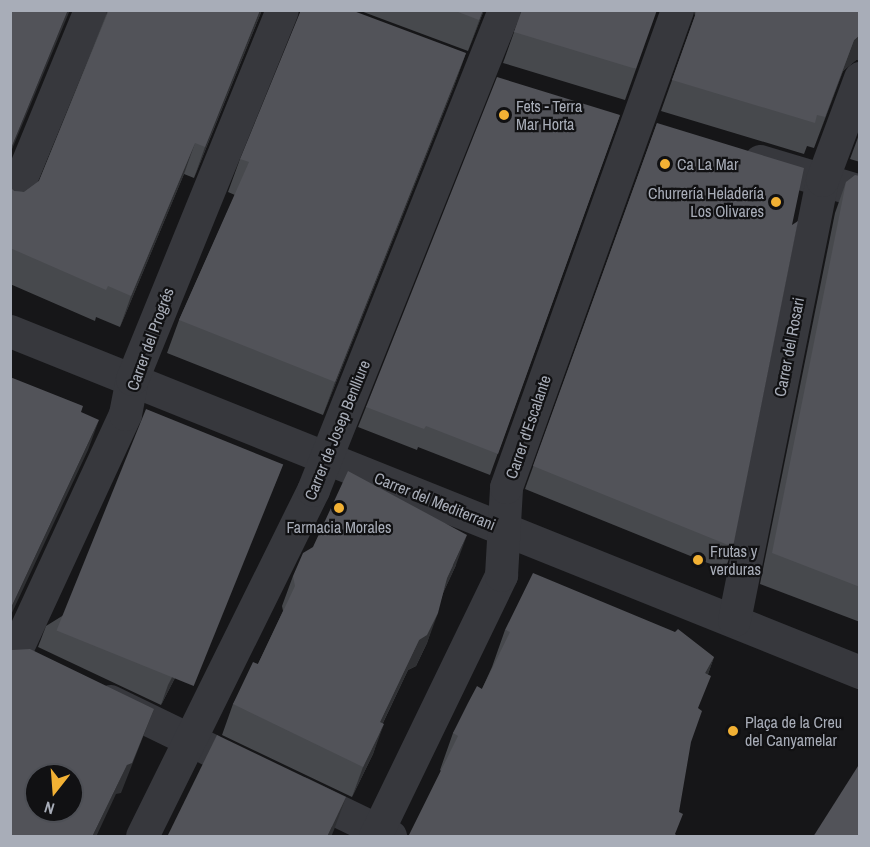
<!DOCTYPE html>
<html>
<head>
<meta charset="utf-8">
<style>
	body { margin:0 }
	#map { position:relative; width:870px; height:847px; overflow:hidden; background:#161618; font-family:"Archivo Narrow",sans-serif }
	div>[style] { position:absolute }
	.minor>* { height:33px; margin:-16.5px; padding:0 16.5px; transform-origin:16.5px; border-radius:16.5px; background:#37383d }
	.wall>* { inset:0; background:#47494d }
	.shaded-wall>* { inset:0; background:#2f3033 }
	.building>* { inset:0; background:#525359; transform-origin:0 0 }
	.dots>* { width:16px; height:16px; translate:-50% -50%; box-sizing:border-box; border:3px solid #111113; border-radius:50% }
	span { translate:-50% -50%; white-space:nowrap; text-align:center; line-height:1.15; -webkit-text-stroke:4.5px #111113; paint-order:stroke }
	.poi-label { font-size:16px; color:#a8adb8 }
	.left { translate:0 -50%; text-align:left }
	.right { translate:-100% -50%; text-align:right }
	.street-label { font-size:16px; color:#a8adb8 }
	.frame { position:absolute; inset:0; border:12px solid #a8adb8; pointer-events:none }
	.north { position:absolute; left:24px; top:763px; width:60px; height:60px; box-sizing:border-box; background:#111113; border:2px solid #4d4f55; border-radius:50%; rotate:197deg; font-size:16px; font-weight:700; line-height:24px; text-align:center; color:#a8adb8 }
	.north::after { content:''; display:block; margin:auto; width:21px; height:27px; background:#f2b134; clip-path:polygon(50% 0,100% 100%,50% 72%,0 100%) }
</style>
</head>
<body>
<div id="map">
	<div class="minor">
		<i style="left:760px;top:161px;width:104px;rotate:16.7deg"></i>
		<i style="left:10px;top:205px;width:211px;rotate:-67.7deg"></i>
		<i style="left:10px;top:331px;width:916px;rotate:21.86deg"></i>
		<i style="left:734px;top:620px;width:449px;rotate:-78.7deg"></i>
		<i style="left:822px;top:180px;width:109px;rotate:-69.6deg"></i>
		<i style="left:10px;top:663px;width:274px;rotate:-65.2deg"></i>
		<i style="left:125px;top:414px;width:36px;rotate:-79deg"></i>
		<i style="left:132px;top:379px;width:398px;rotate:-67.9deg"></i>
		<i style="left:110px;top:701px;width:110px;rotate:25.9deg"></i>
		<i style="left:301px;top:793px;width:99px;rotate:25.8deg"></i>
		<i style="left:142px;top:836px;width:386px;rotate:-63.7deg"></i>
		<i style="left:313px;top:490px;width:517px;rotate:-68.3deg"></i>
		<i style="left:375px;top:836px;width:290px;rotate:-64.2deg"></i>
		<i style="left:501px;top:575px;width:88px;rotate:-86.7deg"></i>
		<i style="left:506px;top:487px;width:507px;rotate:-70.28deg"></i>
	</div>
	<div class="wall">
		<i style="clip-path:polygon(108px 10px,262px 10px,194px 178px,184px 174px,120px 327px,96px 317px,95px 321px,10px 284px,10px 187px,14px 191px,24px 192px,39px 181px)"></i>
		<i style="clip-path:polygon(358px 10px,484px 10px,468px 51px)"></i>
		<i style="clip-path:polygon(522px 10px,636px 69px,625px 100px,503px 63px)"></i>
		<i style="clip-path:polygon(694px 10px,860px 10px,856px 60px,843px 71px,814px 148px,807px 146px,804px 154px,661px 111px,695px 16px)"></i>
		<i style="clip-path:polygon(466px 53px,454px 86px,323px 415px,167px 353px,179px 320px,235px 195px,228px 192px,240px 159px)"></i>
		<i style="clip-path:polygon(620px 115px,490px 475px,418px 447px,417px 450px,358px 427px,366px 407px)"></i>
		<i style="clip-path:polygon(657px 123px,733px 547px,725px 570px,525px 489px)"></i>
		<i style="clip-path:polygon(860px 132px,860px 162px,850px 159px)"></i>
		<i style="clip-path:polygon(860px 176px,860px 622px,760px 584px,835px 213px,846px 182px)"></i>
		<i style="clip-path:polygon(275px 484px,161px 705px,38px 647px,46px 626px)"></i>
		<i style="clip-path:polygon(456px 565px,443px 593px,427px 643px,416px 666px,408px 670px,383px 723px,373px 754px,352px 797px,222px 735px,233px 704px,258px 664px,283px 611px,282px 606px,293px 576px)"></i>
		<i style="clip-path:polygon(505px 630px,714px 657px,708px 674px,441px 771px,440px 770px,453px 733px,482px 689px,492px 667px)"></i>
	</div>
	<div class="shaded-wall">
		<i style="clip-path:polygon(68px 10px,70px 10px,10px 154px,10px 151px)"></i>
		<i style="clip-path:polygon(260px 10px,262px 10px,194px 178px,205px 147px)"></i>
		<i style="clip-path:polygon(483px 10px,484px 10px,468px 51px)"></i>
		<i style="clip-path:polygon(860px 35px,860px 60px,856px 60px,843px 71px,814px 148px,854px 40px)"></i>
		<i style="clip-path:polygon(466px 53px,454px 86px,323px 415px,335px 382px)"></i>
		<i style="clip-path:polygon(195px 143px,184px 174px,120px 327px,131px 296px)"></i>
		<i style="clip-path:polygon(99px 420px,88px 450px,10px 617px,10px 610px)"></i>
		<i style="clip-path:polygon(283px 464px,275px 484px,161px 705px,168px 685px)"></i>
		<i style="clip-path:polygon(467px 535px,456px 565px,436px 608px,447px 578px)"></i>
		<i style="clip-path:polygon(438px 613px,427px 643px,416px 666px,408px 670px,369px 752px,380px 722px,419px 640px)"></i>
		<i style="clip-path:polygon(714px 657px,701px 694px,705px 673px)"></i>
		<i style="clip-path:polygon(154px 709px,121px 793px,116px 794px,96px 837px,92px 837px)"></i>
		<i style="clip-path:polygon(384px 724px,373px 754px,352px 797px,363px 767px)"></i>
		<i style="clip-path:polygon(346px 797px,334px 830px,331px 837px,327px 837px)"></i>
	</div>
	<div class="building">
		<i style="clip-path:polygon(10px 10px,68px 10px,10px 151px)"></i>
		<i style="clip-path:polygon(109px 10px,260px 10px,205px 147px,195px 143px,131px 296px,108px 286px,106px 290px,10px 248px,10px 187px,14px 191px,24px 192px,39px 181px)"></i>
		<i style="clip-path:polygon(301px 10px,351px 10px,466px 53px,335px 382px,179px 320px,249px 162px,240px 159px)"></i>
		<i style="clip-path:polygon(453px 10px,483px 10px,479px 20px)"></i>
		<i style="clip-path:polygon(522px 10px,657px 10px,636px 69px,514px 32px)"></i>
		<i style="clip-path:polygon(697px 10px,860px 10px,860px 35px,854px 40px,825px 117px,817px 115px,815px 123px,672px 80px)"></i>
		<i style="clip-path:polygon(497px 77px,620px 115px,498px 454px,426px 426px,424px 429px,366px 407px)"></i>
		<i style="clip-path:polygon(657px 123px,804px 168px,792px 225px,798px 221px,733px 547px,533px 466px)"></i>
		<i style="clip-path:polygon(855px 175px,860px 176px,860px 587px,772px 553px,846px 182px)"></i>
		<i style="clip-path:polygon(10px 377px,83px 406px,81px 412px,99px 420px,10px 610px)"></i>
		<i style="left:146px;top:409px;width:148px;height:239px;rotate:22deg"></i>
		<i style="clip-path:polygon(348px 471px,467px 535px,447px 578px,438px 613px,427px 635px,419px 640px,380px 722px,384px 724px,363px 767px,233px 704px,253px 662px,258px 664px,295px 586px,293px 576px,303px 553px,313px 547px)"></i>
		<i style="clip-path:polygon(533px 573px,675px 632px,678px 629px,714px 657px,705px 673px,711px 676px,698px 708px,702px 711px,691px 742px,679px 812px,683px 814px,675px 834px,678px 837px,408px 837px,458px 736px,453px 733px,468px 703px,477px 686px,482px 689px,510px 632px,505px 630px)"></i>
		<i style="clip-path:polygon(evenodd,10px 647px,12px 650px,30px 649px,154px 709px,132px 763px,127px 765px,92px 837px,10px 837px,10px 647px,36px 775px,72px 775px,72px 811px,36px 811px,36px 775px)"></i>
		<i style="clip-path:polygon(217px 735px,346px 797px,327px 837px,167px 837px)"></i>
		<i style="clip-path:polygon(860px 763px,860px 837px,813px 837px)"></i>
	</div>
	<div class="dots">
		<i style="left:504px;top:115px;background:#f2b134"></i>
		<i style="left:665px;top:164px;background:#f2b134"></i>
		<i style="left:776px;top:202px;background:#f2b134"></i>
		<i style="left:339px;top:508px;background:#f2b134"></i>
		<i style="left:698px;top:560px;background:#f2b134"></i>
		<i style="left:733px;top:731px;background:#f2b134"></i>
	</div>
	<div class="poi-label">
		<span class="left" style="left:516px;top:115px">Fets - Terra<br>Mar Horta</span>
		<span class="left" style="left:677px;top:164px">Ca La Mar</span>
		<span class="right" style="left:764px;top:202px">Churrería Heladería<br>Los Olivares</span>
		<span style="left:339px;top:527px">Farmacia Morales</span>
		<span class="left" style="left:710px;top:560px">Frutas y<br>verduras</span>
		<span class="left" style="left:745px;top:731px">Plaça de la Creu<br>del Canyamelar</span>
	</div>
	<div class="street-label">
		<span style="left:150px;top:339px;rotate:-70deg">Carrer del Progrés</span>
		<span style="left:789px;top:347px;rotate:-79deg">Carrer del Rosari</span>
		<span style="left:528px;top:427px;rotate:-71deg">Carrer d'Escalante</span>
		<span style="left:337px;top:430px;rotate:-68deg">Carrer de Josep Benlliure</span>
		<span style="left:435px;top:501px;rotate:22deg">Carrer del Mediterrani</span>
	</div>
	<div class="frame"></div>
	<div class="north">N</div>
</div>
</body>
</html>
